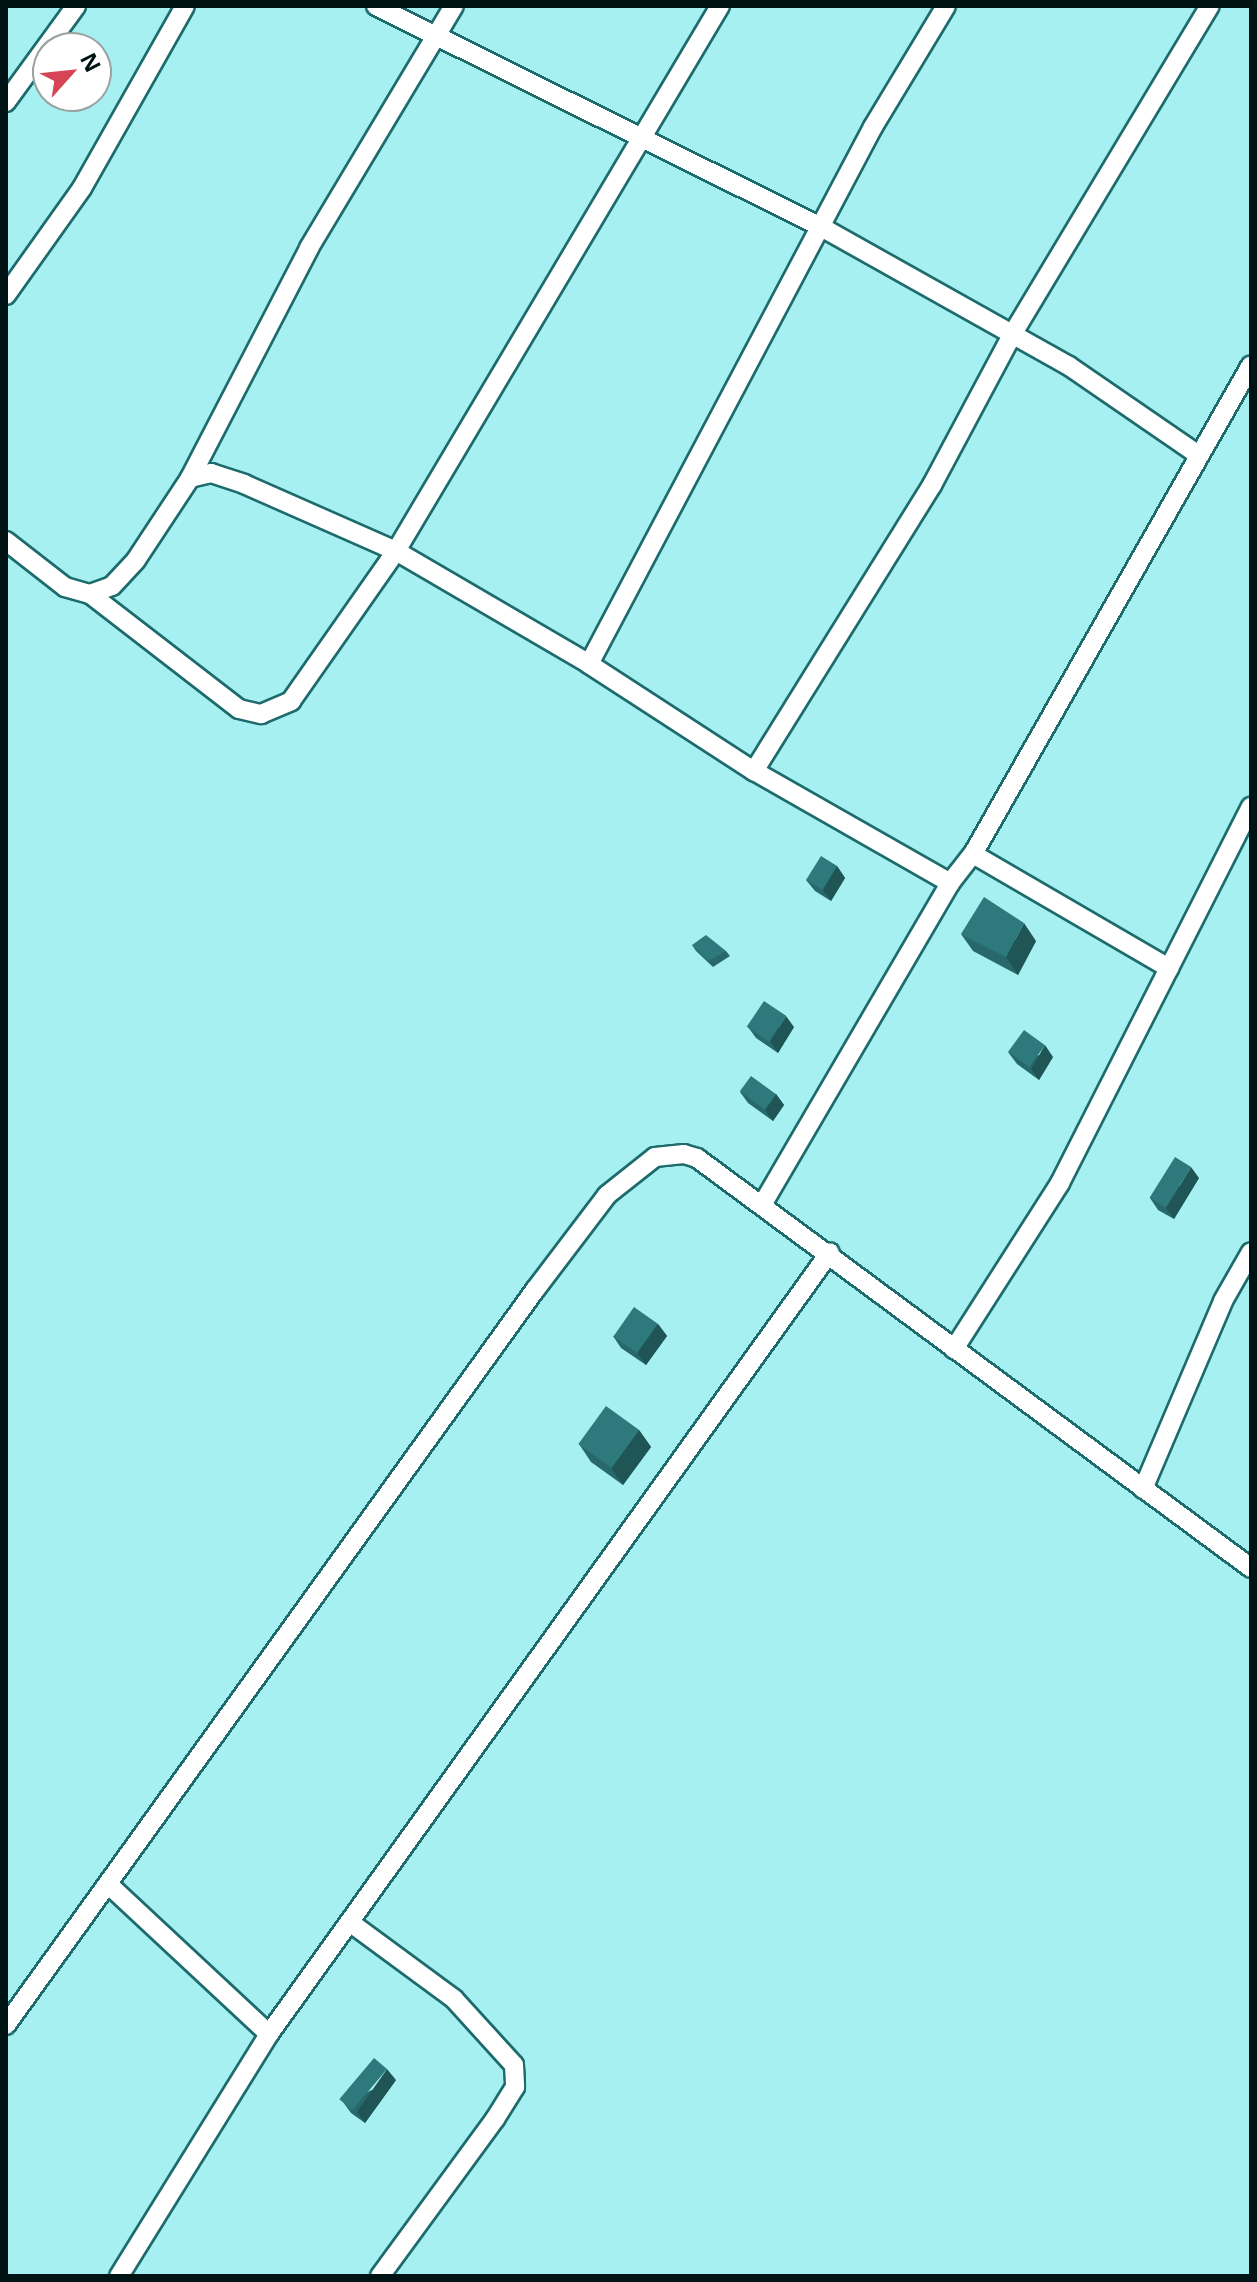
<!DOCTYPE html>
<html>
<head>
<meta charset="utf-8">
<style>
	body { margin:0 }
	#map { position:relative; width:1257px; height:2282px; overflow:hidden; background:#a6f0f1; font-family:"Noto Sans",sans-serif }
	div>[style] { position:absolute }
	.roads { filter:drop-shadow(2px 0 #1d6b6d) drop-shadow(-2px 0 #1d6b6d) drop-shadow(0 2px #1d6b6d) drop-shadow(0 -2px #1d6b6d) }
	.street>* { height:18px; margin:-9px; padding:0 9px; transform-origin:9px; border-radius:9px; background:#fff }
	.wall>* { inset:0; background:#28686a }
	.shaded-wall>* { inset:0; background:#205556 }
	.building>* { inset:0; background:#2e797b; transform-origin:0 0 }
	span { translate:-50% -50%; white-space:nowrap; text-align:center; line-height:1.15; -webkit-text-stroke:7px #fff; paint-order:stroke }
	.frame { position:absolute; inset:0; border:8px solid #001314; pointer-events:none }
	.north { position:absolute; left:32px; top:32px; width:80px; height:80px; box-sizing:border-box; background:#fff; border:2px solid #99a1a1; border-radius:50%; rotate:63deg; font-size:22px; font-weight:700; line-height:32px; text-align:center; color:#001314 }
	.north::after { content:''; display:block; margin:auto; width:28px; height:36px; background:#d64556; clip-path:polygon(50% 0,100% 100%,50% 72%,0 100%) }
</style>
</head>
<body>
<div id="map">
	<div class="roads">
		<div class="street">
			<i style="left:376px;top:6px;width:499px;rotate:26.4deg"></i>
			<i style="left:823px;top:228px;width:282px;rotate:29.3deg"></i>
			<i style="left:1069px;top:366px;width:155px;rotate:34.5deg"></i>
			<i style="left:6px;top:102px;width:119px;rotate:-53.9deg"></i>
			<i style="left:6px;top:295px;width:131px;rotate:-54.6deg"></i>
			<i style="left:82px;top:188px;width:209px;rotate:-60.5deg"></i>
			<i style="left:190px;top:478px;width:22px;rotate:-13deg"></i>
			<i style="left:211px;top:473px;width:35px;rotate:18deg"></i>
			<i style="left:244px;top:484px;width:166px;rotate:23.8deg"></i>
			<i style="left:396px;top:551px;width:224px;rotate:30.3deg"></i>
			<i style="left:589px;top:664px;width:197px;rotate:33deg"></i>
			<i style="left:754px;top:771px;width:226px;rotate:29.7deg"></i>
			<i style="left:6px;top:541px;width:75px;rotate:37.9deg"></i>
			<i style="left:65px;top:587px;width:26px;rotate:16deg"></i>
			<i style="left:90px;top:594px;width:23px;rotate:-20deg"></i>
			<i style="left:112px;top:586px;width:35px;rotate:-47deg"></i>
			<i style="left:136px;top:560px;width:98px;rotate:-56.6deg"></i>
			<i style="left:190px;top:478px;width:259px;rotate:-62.6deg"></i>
			<i style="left:309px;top:248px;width:282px;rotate:-59.1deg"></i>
			<i style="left:90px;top:594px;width:188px;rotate:37.7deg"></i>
			<i style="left:239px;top:709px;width:23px;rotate:13deg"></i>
			<i style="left:261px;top:714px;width:33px;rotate:-23deg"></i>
			<i style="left:291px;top:701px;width:183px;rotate:-55deg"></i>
			<i style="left:396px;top:551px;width:634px;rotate:-59.27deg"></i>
			<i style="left:589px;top:664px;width:607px;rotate:-62.13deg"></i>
			<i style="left:873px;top:127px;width:141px;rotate:-58.9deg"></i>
			<i style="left:754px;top:771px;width:337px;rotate:-58.1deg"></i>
			<i style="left:932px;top:485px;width:170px;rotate:-61.9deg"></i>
			<i style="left:1012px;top:335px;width:384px;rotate:-59deg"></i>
			<i style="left:973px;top:854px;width:227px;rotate:30.2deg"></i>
			<i style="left:762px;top:1205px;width:373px;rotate:-59.7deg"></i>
			<i style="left:950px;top:883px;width:37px;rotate:-52deg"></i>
			<i style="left:973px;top:854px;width:562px;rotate:-60.38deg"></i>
			<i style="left:954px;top:1349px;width:197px;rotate:-57.4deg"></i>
			<i style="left:1060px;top:1183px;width:422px;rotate:-63.1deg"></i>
			<i style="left:1143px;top:1489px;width:204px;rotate:-66.9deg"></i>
			<i style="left:1223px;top:1301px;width:56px;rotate:-60.3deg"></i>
			<i style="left:108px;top:1884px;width:220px;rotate:43deg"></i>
			<i style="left:351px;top:1923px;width:128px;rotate:36.4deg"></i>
			<i style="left:454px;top:1999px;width:89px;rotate:47.7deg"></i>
			<i style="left:514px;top:2065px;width:22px;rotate:87deg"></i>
			<i style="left:515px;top:2087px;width:38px;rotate:122deg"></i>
			<i style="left:495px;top:2119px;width:195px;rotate:126.2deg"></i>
			<i style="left:6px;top:2025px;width:906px;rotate:-54.26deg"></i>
			<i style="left:535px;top:1290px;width:119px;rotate:-52.8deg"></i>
			<i style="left:607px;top:1195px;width:61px;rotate:-38.4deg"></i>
			<i style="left:655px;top:1157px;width:29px;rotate:-6deg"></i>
			<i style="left:684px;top:1154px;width:14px;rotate:17deg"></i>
			<i style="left:697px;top:1158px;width:689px;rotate:36.5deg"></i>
			<i style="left:119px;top:2276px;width:285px;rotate:-58.2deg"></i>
			<i style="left:269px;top:2034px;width:962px;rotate:-54.34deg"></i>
		</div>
	</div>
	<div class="wall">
		<i style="clip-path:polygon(837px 866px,845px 878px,831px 901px,815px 891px,806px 880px)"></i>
		<i style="clip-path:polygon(961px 934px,1036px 941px,1018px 975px,973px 951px)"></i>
		<i style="clip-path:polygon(692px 945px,726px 951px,730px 956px,713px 967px,696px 951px)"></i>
		<i style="clip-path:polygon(748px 1027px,794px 1027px,778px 1053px,756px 1038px)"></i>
		<i style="clip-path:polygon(1008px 1052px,1053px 1057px,1039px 1080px,1017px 1064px)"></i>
		<i style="clip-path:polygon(740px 1092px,776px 1094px,784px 1105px,773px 1121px,748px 1103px)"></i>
		<i style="clip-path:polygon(1199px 1178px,1174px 1219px,1158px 1210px,1150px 1198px)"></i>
		<i style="clip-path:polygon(658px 1324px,667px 1336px,646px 1365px,621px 1348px,613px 1336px)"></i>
		<i style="clip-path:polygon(639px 1430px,651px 1447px,623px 1485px,591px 1462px,579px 1444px)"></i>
		<i style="clip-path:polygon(396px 2080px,365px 2123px,351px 2113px,343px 2102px)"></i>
	</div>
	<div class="shaded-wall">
		<i style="clip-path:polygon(837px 866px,845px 878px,831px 901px,823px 890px)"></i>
		<i style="clip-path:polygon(1024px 923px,1036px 941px,1018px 975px,1006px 957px)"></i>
		<i style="clip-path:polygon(786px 1016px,794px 1027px,778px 1053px,770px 1041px)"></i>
		<i style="clip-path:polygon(1045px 1045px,1053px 1057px,1039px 1080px,1031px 1069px)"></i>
		<i style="clip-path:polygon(776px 1094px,784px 1105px,773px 1121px,765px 1110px)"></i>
		<i style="clip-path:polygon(1191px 1167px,1199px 1178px,1174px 1219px,1166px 1208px)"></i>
		<i style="clip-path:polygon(658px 1324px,667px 1336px,646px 1365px,637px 1353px)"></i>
		<i style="clip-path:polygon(639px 1430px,651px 1447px,623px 1485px,611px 1468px)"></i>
		<i style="clip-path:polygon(387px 2069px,396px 2080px,365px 2123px,357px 2112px)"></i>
	</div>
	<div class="building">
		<i style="left:821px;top:856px;width:19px;height:28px;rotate:32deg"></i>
		<i style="clip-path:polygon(984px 897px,1024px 923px,1006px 957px,961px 934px)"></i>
		<i style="clip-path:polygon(706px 935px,726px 951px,708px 961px,692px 945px)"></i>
		<i style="left:764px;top:1001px;width:27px;height:31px;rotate:34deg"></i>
		<i style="left:1024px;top:1030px;width:26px;height:27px;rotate:36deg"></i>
		<i style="left:751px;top:1076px;width:31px;height:19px;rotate:36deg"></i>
		<i style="left:1175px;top:1157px;width:19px;height:48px;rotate:32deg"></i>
		<i style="left:634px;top:1307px;width:29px;height:36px;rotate:35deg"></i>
		<i style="left:606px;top:1406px;width:41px;height:47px;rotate:36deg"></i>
		<i style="left:374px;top:2058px;width:17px;height:54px;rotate:40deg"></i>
	</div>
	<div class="frame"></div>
	<div class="north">N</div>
</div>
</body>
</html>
